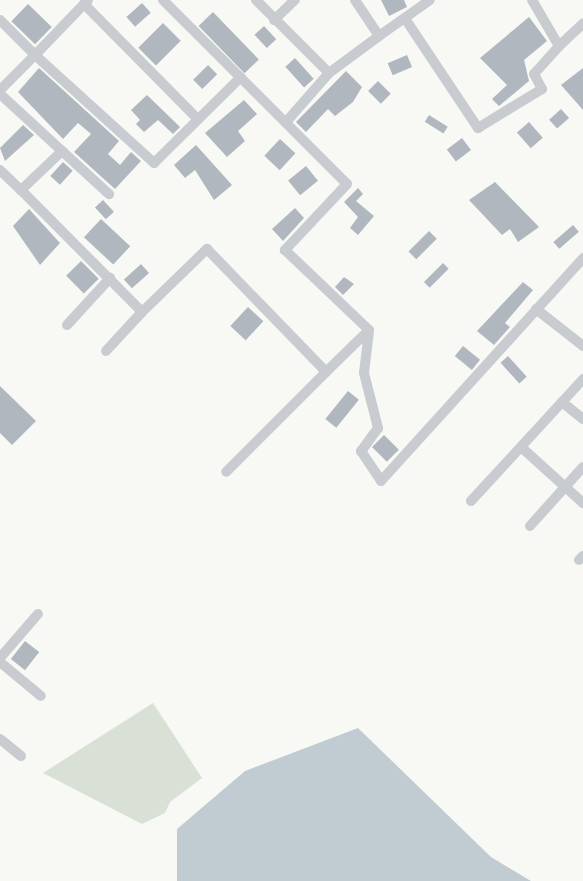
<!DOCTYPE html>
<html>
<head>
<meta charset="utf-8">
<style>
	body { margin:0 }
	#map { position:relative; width:583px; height:881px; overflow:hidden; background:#f8f9f5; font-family:Lato,sans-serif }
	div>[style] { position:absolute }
	.green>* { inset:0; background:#d9e1d6 }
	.water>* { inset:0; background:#c1ccd2 }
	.building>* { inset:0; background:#b0b7bf; transform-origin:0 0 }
	.minor>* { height:10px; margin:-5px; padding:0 5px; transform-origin:5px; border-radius:5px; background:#c8ccd0 }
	span { translate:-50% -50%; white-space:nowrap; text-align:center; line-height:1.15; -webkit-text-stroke:6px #fff; paint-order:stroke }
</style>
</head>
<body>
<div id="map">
	<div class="green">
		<i style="clip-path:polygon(153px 703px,202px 778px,170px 802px,165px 813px,142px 824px,43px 773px)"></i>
	</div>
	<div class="water">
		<i style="clip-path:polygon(358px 728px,491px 857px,531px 881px,177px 881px,177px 829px,245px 771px)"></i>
	</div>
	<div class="building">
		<i style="clip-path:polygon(381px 0,404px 0,407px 7px,389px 16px)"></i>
		<i style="left:142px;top:3px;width:13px;height:21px;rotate:48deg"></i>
		<i style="left:28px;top:4px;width:33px;height:24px;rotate:44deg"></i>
		<i style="left:213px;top:12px;width:66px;height:20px;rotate:46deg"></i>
		<i style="clip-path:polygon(529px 17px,547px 41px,524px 60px,529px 81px,499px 106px,492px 99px,507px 85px,480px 58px)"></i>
		<i style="left:163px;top:23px;width:25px;height:35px;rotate:45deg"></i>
		<i style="left:264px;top:26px;width:18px;height:13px;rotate:47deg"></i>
		<i style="left:407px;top:55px;width:13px;height:21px;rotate:67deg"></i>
		<i style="left:295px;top:58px;width:28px;height:13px;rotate:48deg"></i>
		<i style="left:208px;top:65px;width:13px;height:21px;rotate:45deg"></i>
		<i style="clip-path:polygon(39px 68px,119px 141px,108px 154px,120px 165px,131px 152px,141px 161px,115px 189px,74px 152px,91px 134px,78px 123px,63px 139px,18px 92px)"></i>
		<i style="clip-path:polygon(583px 68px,583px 110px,561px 85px)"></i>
		<i style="clip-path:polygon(346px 71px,362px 87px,353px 102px,335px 116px,328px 109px,306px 132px,296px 122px)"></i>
		<i style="left:378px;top:81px;width:18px;height:14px;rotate:45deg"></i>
		<i style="clip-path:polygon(147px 95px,180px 127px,173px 134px,158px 120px,144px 132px,136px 124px,140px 120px,131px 110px)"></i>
		<i style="clip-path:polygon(244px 100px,257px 114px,238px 131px,245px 141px,227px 157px,205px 133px)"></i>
		<i style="left:561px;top:109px;width:12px;height:16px;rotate:48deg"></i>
		<i style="left:429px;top:115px;width:22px;height:8px;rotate:32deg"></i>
		<i style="left:529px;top:122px;width:21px;height:16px;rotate:49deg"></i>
		<i style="clip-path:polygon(23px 125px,34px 135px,5px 161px,0 148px)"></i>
		<i style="left:462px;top:138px;width:15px;height:19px;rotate:53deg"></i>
		<i style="left:280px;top:139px;width:21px;height:23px;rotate:43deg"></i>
		<i style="clip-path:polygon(196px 145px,232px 185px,214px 200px,195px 170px,185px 178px,174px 165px)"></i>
		<i style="left:63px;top:162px;width:13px;height:19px;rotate:42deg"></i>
		<i style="left:306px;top:166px;width:19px;height:23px;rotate:51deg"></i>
		<i style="clip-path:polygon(495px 182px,539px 227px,518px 242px,510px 229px,502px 235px,469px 200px)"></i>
		<i style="clip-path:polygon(358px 188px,363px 194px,356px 201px,374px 216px,358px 235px,350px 228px,358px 217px,344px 202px)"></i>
		<i style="left:103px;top:200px;width:16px;height:11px;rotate:47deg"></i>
		<i style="clip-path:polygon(295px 208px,304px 218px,283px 241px,272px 229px)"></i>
		<i style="clip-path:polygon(29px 209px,60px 243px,40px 265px,13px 226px)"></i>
		<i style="left:101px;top:219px;width:40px;height:25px;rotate:43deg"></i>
		<i style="left:573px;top:225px;width:9px;height:26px;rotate:49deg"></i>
		<i style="left:429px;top:231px;width:11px;height:29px;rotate:45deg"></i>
		<i style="left:81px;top:261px;width:25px;height:21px;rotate:45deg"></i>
		<i style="left:443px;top:263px;width:8px;height:27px;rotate:45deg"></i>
		<i style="left:141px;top:264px;width:12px;height:23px;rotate:48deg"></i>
		<i style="clip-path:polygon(344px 277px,354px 284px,343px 295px,335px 287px)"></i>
		<i style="clip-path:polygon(523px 282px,533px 290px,505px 323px,510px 327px,494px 345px,477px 331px)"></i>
		<i style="left:248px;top:307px;width:21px;height:26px;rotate:43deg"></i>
		<i style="left:463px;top:346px;width:22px;height:13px;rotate:39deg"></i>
		<i style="left:508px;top:356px;width:28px;height:10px;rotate:48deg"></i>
		<i style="clip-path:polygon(0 386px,36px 421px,12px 445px,0 433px)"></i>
		<i style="left:348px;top:391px;width:14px;height:36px;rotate:39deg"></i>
		<i style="left:384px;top:435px;width:21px;height:17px;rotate:45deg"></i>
		<i style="left:25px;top:641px;width:18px;height:23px;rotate:38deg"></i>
	</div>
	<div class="minor">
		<i style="left:88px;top:0;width:76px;rotate:133.9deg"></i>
		<i style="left:35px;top:55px;width:161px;rotate:42.2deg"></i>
		<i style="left:154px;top:163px;width:122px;rotate:-44.7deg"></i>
		<i style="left:163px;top:0;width:260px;rotate:45deg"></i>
		<i style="left:347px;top:184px;width:91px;rotate:133.2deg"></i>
		<i style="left:285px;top:250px;width:116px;rotate:43.6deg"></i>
		<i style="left:369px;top:330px;width:60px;rotate:135.7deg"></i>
		<i style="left:256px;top:0;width:103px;rotate:45deg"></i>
		<i style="left:329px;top:73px;width:64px;rotate:131.2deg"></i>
		<i style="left:532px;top:0;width:53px;rotate:59.6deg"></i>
		<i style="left:559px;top:46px;width:33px;rotate:-43deg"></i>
		<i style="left:84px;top:4px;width:162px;rotate:45.3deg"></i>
		<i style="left:0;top:20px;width:49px;rotate:45deg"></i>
		<i style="left:35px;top:55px;width:49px;rotate:135deg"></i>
		<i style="left:274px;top:20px;width:29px;rotate:-44deg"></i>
		<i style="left:406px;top:20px;width:130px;rotate:56.3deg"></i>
		<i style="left:478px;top:128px;width:75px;rotate:-31.4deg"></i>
		<i style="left:542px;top:89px;width:17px;rotate:-118deg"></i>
		<i style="left:534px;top:74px;width:38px;rotate:-48deg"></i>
		<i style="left:379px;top:36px;width:62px;rotate:-35.2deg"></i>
		<i style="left:329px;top:73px;width:62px;rotate:-36.5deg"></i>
		<i style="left:379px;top:36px;width:43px;rotate:-123.7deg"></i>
		<i style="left:0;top:94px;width:84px;rotate:42.6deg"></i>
		<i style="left:62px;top:151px;width:57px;rotate:136.4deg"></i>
		<i style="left:21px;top:190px;width:172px;rotate:45.2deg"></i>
		<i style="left:142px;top:312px;width:53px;rotate:132.7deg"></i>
		<i style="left:62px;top:151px;width:64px;rotate:42.5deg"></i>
		<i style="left:0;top:170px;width:29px;rotate:44deg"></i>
		<i style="left:536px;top:309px;width:60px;rotate:38.2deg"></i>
		<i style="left:142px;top:312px;width:91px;rotate:-44.1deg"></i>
		<i style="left:207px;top:249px;width:171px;rotate:45.9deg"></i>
		<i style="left:326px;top:372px;width:141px;rotate:135deg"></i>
		<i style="left:67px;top:325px;width:64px;rotate:-47.5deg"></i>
		<i style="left:369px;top:331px;width:42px;rotate:96.8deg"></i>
		<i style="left:364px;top:373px;width:57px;rotate:75.7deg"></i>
		<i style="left:378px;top:428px;width:29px;rotate:126deg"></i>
		<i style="left:361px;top:451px;width:36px;rotate:56deg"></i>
		<i style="left:381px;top:481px;width:301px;rotate:-47.8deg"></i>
		<i style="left:562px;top:402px;width:27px;rotate:39deg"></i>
		<i style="left:521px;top:447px;width:84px;rotate:42.1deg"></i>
		<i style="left:471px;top:501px;width:166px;rotate:-47.4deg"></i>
		<i style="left:530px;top:526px;width:79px;rotate:-48.1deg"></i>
		<i style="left:579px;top:560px;width:6px;rotate:-45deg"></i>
		<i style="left:0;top:658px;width:58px;rotate:-49.2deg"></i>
		<i style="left:0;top:662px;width:53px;rotate:39.7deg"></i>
		<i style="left:0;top:739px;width:27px;rotate:39deg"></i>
	</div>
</div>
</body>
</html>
